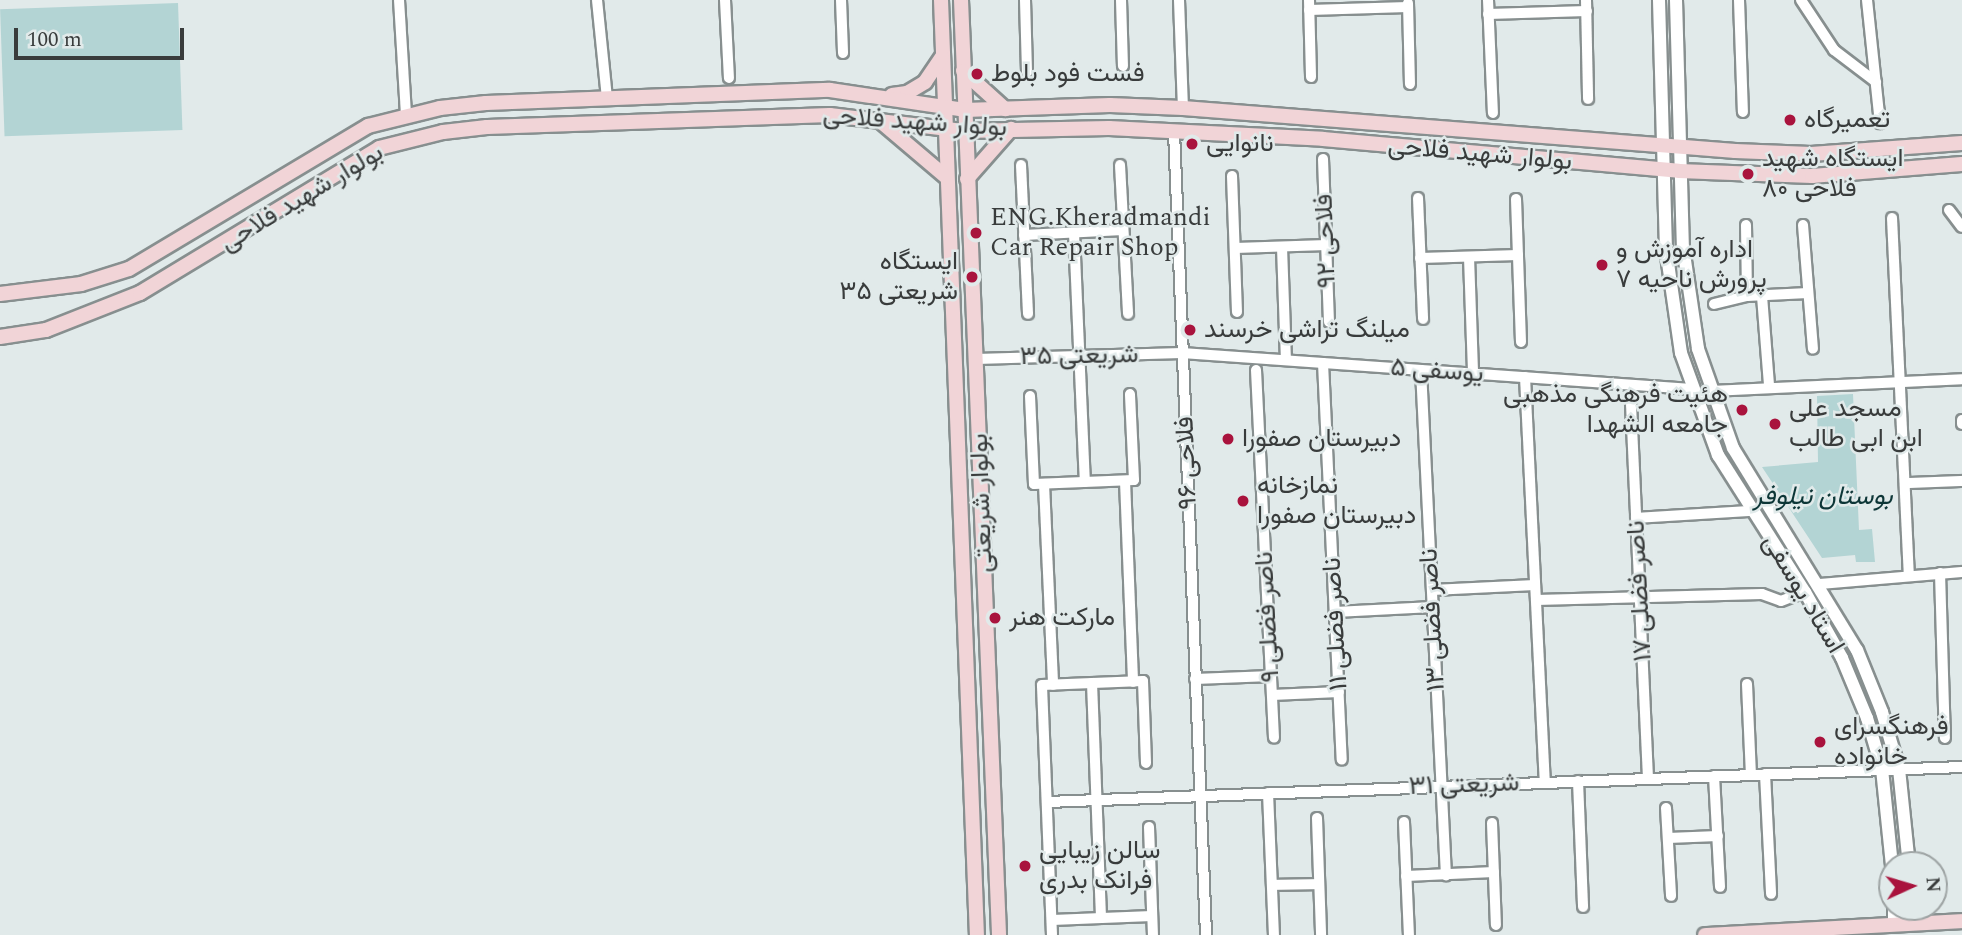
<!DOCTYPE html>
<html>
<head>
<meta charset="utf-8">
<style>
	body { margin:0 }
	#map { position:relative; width:1962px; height:935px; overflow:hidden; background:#e1eaea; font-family:Spectral,Vazirmatn,serif }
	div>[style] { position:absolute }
	.green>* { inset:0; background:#b3d4d4; transform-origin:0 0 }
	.roads { filter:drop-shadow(2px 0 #878f8f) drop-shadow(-2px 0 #878f8f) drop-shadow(0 2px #878f8f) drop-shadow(0 -2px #878f8f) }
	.minor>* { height:10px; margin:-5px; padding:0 5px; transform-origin:5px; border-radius:5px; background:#fff }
	.tertiary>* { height:12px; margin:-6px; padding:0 6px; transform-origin:6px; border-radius:6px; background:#fff }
	.secondary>* { height:14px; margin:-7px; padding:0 7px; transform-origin:7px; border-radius:7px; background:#f1d4d7 }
	.dots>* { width:19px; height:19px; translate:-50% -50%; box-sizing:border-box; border:4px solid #e1eaea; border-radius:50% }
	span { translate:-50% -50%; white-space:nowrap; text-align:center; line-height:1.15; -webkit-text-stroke:5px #e1eaea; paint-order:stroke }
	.poi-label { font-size:26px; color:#393c3c }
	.left { translate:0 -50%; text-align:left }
	.right { translate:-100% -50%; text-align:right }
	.street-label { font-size:26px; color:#393c3c }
	.park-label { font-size:26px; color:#0d3637; font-style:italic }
	.north { position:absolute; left:1878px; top:851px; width:70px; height:70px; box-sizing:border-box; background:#e1eaea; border:2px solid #9ea4a4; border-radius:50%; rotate:86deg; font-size:19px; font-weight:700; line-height:28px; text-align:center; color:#393c3c }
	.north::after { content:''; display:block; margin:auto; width:24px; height:32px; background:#a9133d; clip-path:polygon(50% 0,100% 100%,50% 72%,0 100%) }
	.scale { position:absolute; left:14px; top:28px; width:170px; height:32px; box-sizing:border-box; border:4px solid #393c3c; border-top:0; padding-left:9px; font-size:21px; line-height:24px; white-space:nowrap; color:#393c3c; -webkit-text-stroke:5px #e1eaea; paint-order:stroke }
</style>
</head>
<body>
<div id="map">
	<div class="green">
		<i style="left:178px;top:3px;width:127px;height:178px;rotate:88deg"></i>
		<i style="clip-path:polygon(1853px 394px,1859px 530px,1872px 529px,1875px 562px,1856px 562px,1855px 555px,1822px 558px,1762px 467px,1818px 462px,1817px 396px)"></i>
	</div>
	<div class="roads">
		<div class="minor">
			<i style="left:399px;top:0;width:115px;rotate:86.5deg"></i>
			<i style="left:597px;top:0;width:99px;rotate:84.2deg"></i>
			<i style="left:725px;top:0;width:78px;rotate:87.1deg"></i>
			<i style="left:841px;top:0;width:53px;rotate:87.8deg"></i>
			<i style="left:1025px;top:0;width:72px;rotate:88.4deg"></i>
			<i style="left:1121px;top:0;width:66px;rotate:88.3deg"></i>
			<i style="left:1179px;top:0;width:108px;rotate:87.9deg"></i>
			<i style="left:1309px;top:0;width:77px;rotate:88.5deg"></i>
			<i style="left:1488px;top:0;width:113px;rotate:87.5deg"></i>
			<i style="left:1586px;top:0;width:99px;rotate:88.8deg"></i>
			<i style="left:1739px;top:0;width:112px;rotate:88deg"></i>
			<i style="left:1801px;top:0;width:60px;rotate:56.6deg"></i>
			<i style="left:1834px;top:50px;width:53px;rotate:37.3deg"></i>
			<i style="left:1867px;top:0;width:124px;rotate:84deg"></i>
			<i style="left:1408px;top:3px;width:81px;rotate:88.6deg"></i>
			<i style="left:1309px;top:10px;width:99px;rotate:-1.7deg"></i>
			<i style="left:1488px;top:14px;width:99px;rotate:-1.7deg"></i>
			<i style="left:1174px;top:131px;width:805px;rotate:87.72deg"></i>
			<i style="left:1323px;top:159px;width:163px;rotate:87.9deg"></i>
			<i style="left:1021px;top:165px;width:149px;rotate:87.3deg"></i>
			<i style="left:1120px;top:165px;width:149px;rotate:86.9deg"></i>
			<i style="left:1232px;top:176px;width:136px;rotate:87.9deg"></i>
			<i style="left:1418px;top:198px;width:121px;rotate:87.6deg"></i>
			<i style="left:1516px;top:199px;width:143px;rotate:88deg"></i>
			<i style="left:1949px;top:210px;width:21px;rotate:53deg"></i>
			<i style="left:1892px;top:218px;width:356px;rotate:87.3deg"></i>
			<i style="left:1746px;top:225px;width:71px;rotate:89.2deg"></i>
			<i style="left:1803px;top:225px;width:124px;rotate:85.4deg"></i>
			<i style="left:1074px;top:233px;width:249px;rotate:87.5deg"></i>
			<i style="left:1024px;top:235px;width:99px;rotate:-2.9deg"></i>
			<i style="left:1282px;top:247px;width:113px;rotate:88deg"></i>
			<i style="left:1235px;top:248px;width:92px;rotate:-1.9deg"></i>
			<i style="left:1469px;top:257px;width:117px;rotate:88deg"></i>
			<i style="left:1420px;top:258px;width:98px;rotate:-1.8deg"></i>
			<i style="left:1762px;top:296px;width:89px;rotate:85.5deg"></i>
			<i style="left:1714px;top:304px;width:34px;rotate:-14deg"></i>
			<i style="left:1747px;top:296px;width:61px;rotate:-2.8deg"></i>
			<i style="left:976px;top:359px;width:206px;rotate:-1.7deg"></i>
			<i style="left:1182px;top:353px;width:511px;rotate:4.04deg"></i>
			<i style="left:1323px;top:363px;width:397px;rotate:87.3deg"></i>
			<i style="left:1256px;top:370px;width:368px;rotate:87.2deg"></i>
			<i style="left:1421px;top:370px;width:506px;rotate:87.17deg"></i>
			<i style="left:1525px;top:377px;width:405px;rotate:87.2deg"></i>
			<i style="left:1711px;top:391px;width:251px;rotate:-2.7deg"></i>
			<i style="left:1030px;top:396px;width:88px;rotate:87.4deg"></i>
			<i style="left:1034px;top:484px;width:100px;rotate:-2.3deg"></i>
			<i style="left:1134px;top:480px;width:86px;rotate:-92.7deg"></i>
			<i style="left:1631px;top:404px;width:374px;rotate:87.4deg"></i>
			<i style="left:1962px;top:420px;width:4px;rotate:90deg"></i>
			<i style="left:1125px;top:481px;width:201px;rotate:87.7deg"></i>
			<i style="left:1908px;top:483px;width:54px;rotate:-2.1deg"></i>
			<i style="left:1044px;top:484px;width:201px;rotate:87.4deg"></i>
			<i style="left:1636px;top:518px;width:116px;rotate:-3.5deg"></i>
			<i style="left:1940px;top:573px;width:165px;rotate:88.3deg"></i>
			<i style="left:1819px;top:584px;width:144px;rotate:-4.8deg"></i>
			<i style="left:1432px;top:590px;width:103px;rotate:-2.8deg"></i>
			<i style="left:1536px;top:600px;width:226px;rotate:-1.5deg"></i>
			<i style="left:1762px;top:594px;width:20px;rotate:20deg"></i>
			<i style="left:1781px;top:601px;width:26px;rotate:-21deg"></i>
			<i style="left:1335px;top:612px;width:98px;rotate:-2.9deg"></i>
			<i style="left:1195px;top:679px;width:76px;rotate:-2.3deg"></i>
			<i style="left:1092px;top:683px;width:235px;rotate:87.8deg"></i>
			<i style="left:1747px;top:684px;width:90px;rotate:87.5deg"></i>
			<i style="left:1272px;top:695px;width:67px;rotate:-2.6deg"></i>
			<i style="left:1765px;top:774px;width:120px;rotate:87.1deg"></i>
			<i style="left:1714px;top:776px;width:111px;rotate:86.9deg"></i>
			<i style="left:1578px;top:781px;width:126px;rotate:87.7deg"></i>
			<i style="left:1268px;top:793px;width:142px;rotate:87.6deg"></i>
			<i style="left:1047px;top:802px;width:916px;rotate:-2.19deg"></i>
			<i style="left:1666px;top:808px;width:88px;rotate:86.7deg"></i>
			<i style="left:1317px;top:818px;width:117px;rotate:88deg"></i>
			<i style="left:1404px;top:822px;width:113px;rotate:87.5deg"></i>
			<i style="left:1492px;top:823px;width:102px;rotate:87.8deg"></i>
			<i style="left:1149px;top:827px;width:108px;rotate:87.9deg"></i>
			<i style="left:1668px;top:838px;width:50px;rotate:-2.3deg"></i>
			<i style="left:1406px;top:876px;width:88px;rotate:-2.6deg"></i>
			<i style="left:1272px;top:885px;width:47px;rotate:-1.2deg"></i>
			<i style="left:1052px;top:920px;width:100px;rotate:-2.3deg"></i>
			<i style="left:1052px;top:935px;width:250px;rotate:-92.3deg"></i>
			<i style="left:1042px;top:685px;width:101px;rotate:-2.3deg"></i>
			<i style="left:1143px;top:681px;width:82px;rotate:87.9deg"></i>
		</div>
		<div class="tertiary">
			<i style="left:1659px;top:0;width:249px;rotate:88.4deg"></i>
			<i style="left:1666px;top:249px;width:105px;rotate:81.8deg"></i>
			<i style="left:1681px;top:353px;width:109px;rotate:70.1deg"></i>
			<i style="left:1718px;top:455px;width:162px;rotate:57.6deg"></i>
			<i style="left:1805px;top:592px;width:76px;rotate:60.7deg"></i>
			<i style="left:1842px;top:658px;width:65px;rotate:67.4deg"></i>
			<i style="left:1867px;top:718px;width:53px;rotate:73.6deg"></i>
			<i style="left:1882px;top:769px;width:97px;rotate:84.1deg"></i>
			<i style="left:1676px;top:0;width:247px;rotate:88.4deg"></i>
			<i style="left:1683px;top:247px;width:103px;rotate:81.6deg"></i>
			<i style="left:1698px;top:349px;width:105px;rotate:70.5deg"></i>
			<i style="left:1733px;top:448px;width:237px;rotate:58.5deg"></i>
			<i style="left:1857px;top:650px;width:67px;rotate:68deg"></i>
			<i style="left:1882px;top:712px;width:59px;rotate:73.4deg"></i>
			<i style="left:1899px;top:769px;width:97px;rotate:84.1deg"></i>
			<i style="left:1894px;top:907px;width:17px;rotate:90deg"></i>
			<i style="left:1911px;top:907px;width:17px;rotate:90deg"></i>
		</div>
		<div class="secondary">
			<i style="left:941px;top:0;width:936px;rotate:87.8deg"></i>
			<i style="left:961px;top:0;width:936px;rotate:87.67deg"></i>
			<i style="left:963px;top:71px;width:57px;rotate:42.1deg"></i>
			<i style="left:892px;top:95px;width:15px;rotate:-8deg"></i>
			<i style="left:907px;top:93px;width:21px;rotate:-31deg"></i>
			<i style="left:925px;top:82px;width:30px;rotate:-56deg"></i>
			<i style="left:880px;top:121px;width:87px;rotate:40.3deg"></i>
			<i style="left:967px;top:179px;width:67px;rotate:-48.7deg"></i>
			<i style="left:0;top:294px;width:82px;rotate:-7deg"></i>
			<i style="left:81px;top:284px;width:50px;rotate:-17.4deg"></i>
			<i style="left:129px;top:269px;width:279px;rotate:-30.9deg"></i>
			<i style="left:368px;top:126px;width:74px;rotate:-14deg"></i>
			<i style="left:440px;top:108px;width:46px;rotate:-6.2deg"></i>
			<i style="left:486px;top:103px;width:344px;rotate:-2.2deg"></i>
			<i style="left:830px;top:90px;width:136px;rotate:8.4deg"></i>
			<i style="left:965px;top:110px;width:145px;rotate:-2deg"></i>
			<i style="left:1110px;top:105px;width:73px;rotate:2.4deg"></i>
			<i style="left:1183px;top:108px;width:554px;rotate:4.45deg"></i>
			<i style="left:1735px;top:151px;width:76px;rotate:2.3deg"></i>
			<i style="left:1811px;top:154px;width:151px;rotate:-4.2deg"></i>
			<i style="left:0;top:337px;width:47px;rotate:-8.7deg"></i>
			<i style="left:46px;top:330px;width:101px;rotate:-21.5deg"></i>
			<i style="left:140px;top:293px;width:280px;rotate:-31.2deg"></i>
			<i style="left:379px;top:148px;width:66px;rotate:-14deg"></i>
			<i style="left:443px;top:132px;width:44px;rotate:-6.5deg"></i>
			<i style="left:487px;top:127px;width:343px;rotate:-2deg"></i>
			<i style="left:830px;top:115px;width:136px;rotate:6.8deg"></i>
			<i style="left:965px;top:131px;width:144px;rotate:-1.2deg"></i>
			<i style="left:1109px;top:128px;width:214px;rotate:2.9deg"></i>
			<i style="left:1323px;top:139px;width:357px;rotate:5.1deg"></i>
			<i style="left:1679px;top:171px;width:133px;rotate:2.2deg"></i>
			<i style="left:1812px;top:176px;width:150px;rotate:-4.6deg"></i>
			<i style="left:1705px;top:935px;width:257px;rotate:-3.1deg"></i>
		</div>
	</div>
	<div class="dots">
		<i style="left:977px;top:74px;background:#a9133d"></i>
		<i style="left:1790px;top:120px;background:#a9133d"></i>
		<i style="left:1192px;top:144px;background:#a9133d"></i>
		<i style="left:1748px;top:174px;background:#a9133d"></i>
		<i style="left:976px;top:233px;background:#a9133d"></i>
		<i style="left:1602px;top:265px;background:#a9133d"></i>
		<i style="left:972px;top:277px;background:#a9133d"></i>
		<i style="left:1190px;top:330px;background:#a9133d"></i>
		<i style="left:1742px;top:410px;background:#a9133d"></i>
		<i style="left:1775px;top:424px;background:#a9133d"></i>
		<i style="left:1228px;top:439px;background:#a9133d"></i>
		<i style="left:1243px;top:501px;background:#a9133d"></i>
		<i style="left:995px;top:618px;background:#a9133d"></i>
		<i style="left:1820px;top:742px;background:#a9133d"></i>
		<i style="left:1025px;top:866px;background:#a9133d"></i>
	</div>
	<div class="poi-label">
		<span class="left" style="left:991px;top:74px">فست فود بلوط</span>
		<span class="left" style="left:1804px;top:120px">تعمیرگاه</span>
		<span class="left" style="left:1206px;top:144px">نانوایی</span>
		<span class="left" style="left:1762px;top:174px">ایستگاه شهید<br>فلاحی ۸۰</span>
		<span class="left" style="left:990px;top:233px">ENG.Kheradmandi<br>Car Repair Shop</span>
		<span class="left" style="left:1616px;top:265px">اداره آموزش و<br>پرورش ناحیه ۷</span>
		<span class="right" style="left:958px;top:277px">ایستگاه<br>شریعتی ۳۵</span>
		<span class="left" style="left:1204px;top:330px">میلنگ تراشی خرسند</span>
		<span class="right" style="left:1728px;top:410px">هئیت فرهنگی مذهبی<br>جامعه الشهدا</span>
		<span class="left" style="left:1789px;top:424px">مسجد علی<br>ابن ابی طالب</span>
		<span class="left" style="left:1242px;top:439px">دبیرستان صفورا</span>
		<span class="left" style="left:1257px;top:501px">نمازخانه<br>دبیرستان صفورا</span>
		<span class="left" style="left:1009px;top:618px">مارکت هنر</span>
		<span class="left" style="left:1834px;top:742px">فرهنگسرای<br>خانواده</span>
		<span class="left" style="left:1039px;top:866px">سالن زیبایی<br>فرانک بدری</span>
	</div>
	<div class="street-label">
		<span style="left:915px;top:122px;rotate:4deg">بولوار شهید فلاحی</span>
		<span style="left:1480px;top:154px;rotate:5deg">بولوار شهید فلاحی</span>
		<span style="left:302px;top:198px;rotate:-31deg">بولوار شهید فلاحی</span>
		<span style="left:1326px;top:241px;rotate:-92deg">فلاحی ۹۲</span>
		<span style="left:1079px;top:356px;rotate:-1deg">شریعتی ۳۵</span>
		<span style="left:1437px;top:371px;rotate:4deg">یوسفی ۵</span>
		<span style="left:1187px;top:463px;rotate:-92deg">فلاحی ۹۶</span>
		<span style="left:982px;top:503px;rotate:-92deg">بولوار شریعتی</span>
		<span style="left:1640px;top:591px;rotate:-93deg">ناصر فضلی ۱۷</span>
		<span style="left:1803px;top:594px;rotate:59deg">استاد یوسفی</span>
		<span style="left:1268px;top:617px;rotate:-93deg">ناصر فضلی ۹</span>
		<span style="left:1433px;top:620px;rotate:-93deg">ناصر فضلی ۱۳</span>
		<span style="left:1336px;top:624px;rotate:-93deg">ناصر فضلی ۱۱</span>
		<span style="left:1464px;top:785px;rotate:-2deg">شریعتی ۳۱</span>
	</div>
	<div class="park-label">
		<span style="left:1823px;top:497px">بوستان نیلوفر</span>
	</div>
	<div class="north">N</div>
	<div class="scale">100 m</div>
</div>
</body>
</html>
